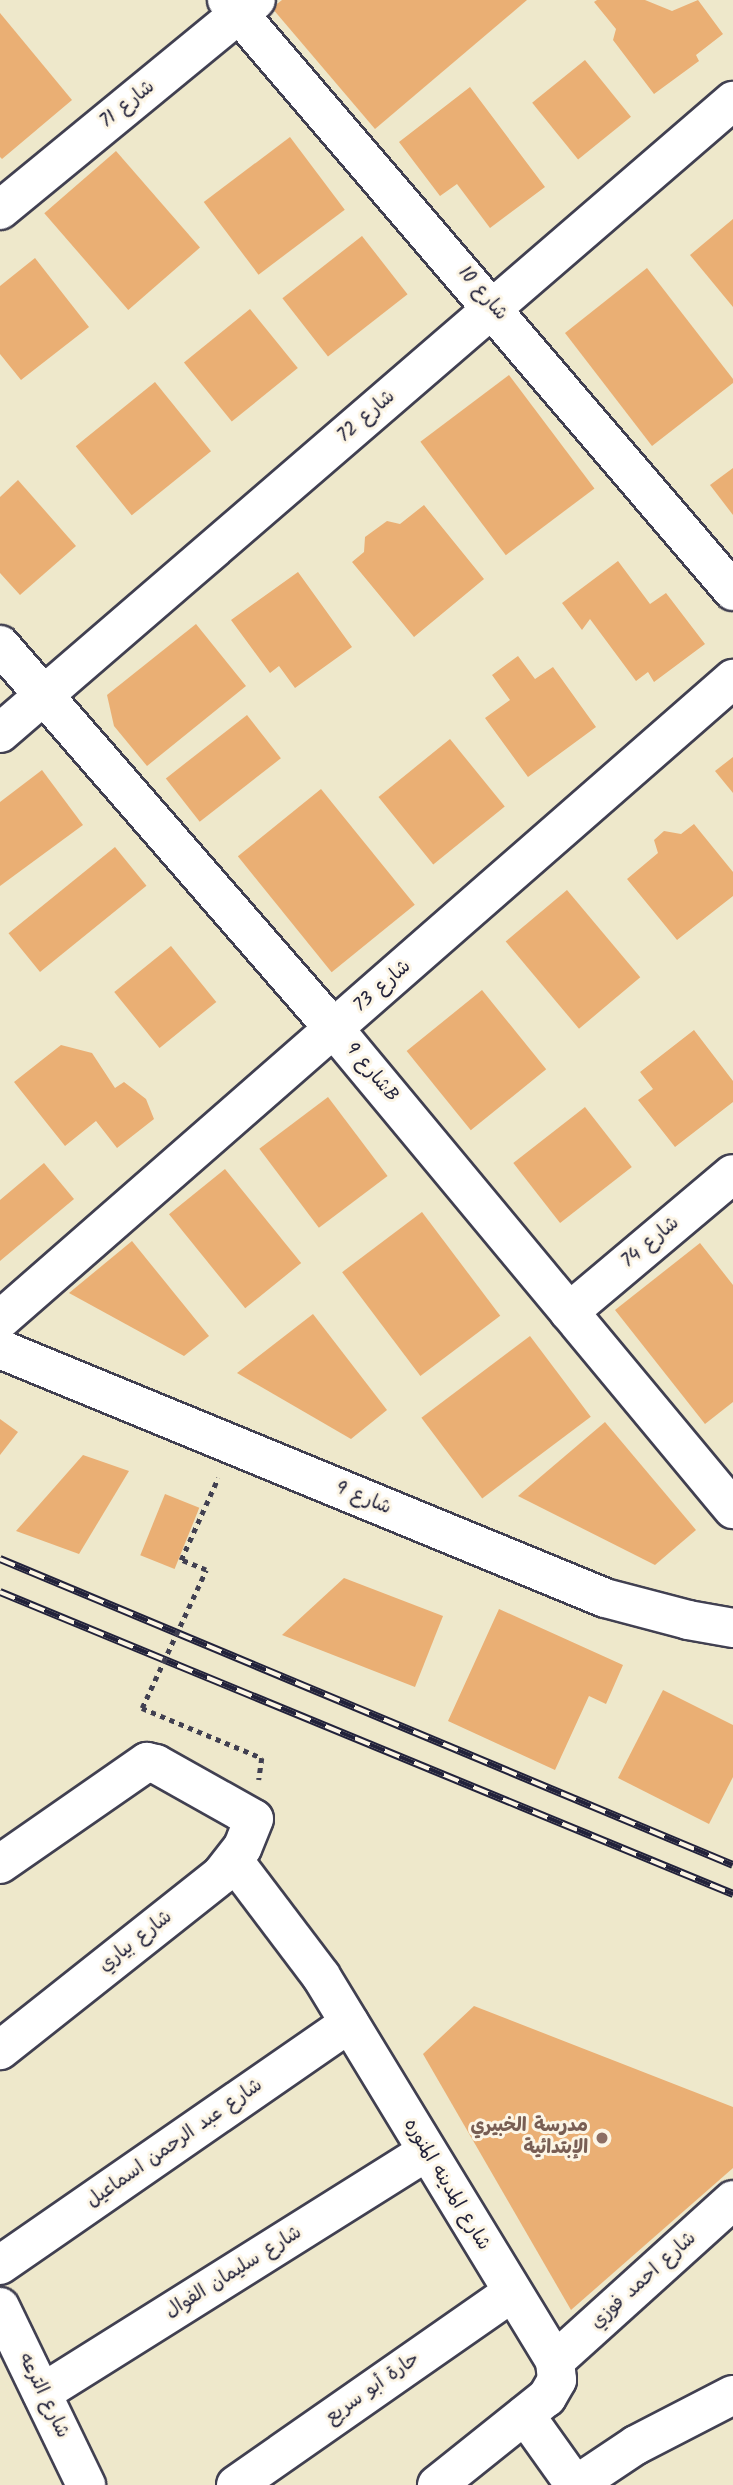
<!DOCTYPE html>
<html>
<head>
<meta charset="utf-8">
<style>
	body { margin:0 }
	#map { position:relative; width:733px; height:2485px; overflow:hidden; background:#eee8cb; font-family:Kalam,"Playpen Sans Arabic",sans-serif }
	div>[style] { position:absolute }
	.building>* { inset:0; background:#eaaf74; transform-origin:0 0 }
	.path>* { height:4.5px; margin-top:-2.25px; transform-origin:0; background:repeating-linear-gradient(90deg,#414051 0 5px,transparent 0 10px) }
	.roads { filter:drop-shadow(2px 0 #414051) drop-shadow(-2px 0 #414051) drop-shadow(0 2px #414051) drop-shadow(0 -2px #414051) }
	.minor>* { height:38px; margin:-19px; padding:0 19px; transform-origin:19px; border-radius:19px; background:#fff }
	.rail>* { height:8px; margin-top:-4px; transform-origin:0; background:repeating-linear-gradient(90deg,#fcf5e5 0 16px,#22223b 0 32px); box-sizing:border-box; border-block:2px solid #22223b }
	.path-bridge>* { height:4.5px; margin-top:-2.25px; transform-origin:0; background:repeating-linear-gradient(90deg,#414051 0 5px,transparent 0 10px) }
	.dots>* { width:19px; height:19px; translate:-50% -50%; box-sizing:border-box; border:4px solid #fcf5e5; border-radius:50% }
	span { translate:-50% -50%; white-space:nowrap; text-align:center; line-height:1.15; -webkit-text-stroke:6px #fcf5e5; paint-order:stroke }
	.street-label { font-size:19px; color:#22223b }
	.education-label { font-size:19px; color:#785e54; font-weight:700 }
	.right { translate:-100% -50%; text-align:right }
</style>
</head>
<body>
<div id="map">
	<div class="building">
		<i style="clip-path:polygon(282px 0,527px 0,375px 129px,272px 8px)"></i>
		<i style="clip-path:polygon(597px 0,645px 0,672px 11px,698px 0,723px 34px,696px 55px,699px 61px,654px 94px,613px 40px,616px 29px,594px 2px)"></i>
		<i style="clip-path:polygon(0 13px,72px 100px,2px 159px,0 157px)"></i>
		<i style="left:585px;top:60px;width:73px;height:68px;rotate:51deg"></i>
		<i style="clip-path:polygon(470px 87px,545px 187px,490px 228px,457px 184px,440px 196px,399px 142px)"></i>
		<i style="left:290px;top:137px;width:91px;height:108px;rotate:53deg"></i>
		<i style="left:116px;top:151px;width:128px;height:95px;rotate:49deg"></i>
		<i style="clip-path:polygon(733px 219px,733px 307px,690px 255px)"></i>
		<i style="left:362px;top:236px;width:74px;height:101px;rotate:52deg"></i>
		<i style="clip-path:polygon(35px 258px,89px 327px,21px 380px,0 354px,0 286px)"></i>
		<i style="clip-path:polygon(647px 268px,733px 379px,733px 383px,652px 446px,565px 333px)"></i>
		<i style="left:250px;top:309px;width:76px;height:85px;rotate:51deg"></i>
		<i style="left:509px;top:375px;width:142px;height:111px;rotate:53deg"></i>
		<i style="left:155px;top:382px;width:89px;height:102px;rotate:51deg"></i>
		<i style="clip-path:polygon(733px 468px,733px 515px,710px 485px)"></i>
		<i style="clip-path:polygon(18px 480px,76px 546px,20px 595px,0 573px,0 497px)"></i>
		<i style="clip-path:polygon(424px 505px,484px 579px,414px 637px,352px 562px,364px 552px,365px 537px,387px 521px,400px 524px)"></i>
		<i style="clip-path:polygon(618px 561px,650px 604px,666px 593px,705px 644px,654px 682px,648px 672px,636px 681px,590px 619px,582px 630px,562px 603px)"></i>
		<i style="clip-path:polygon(298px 572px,352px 647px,295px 688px,279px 666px,270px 673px,231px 620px)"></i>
		<i style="clip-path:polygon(196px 624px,246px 686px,147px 766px,114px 726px,107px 695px)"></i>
		<i style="clip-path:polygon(518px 656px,535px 679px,553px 667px,596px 727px,528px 777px,485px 718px,510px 700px,492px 675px)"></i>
		<i style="left:247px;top:715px;width:55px;height:103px;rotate:52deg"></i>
		<i style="left:450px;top:739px;width:87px;height:92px;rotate:51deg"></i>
		<i style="clip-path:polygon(733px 757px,733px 793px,715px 771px)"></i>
		<i style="clip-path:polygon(42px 770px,83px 825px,0 886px,0 802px)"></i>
		<i style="left:321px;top:789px;width:149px;height:107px;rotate:51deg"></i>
		<i style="clip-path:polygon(694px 824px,733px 872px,733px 896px,677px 940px,627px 879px,658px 853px,654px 840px,664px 831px,681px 834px)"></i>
		<i style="left:115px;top:847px;width:50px;height:137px;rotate:51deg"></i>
		<i style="left:567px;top:890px;width:114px;height:80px;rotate:50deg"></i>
		<i style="left:171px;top:946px;width:72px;height:73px;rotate:51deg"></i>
		<i style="left:482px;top:990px;width:102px;height:97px;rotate:51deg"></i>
		<i style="clip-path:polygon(694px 1030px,733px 1081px,733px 1102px,675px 1147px,638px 1100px,653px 1089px,640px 1072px)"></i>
		<i style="clip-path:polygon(61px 1045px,92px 1053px,115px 1088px,124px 1082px,146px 1099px,154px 1119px,117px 1148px,96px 1121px,65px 1146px,14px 1082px)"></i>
		<i style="left:328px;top:1097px;width:99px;height:86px;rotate:53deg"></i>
		<i style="left:585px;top:1107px;width:76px;height:91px;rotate:52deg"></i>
		<i style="clip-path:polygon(44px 1163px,74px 1199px,0 1261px,0 1200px)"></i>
		<i style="left:225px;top:1169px;width:121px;height:72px;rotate:51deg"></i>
		<i style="left:422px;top:1212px;width:130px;height:100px;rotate:53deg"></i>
		<i style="clip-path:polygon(132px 1241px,209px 1336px,184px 1356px,69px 1293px)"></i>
		<i style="clip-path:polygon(700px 1243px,733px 1285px,733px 1402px,705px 1424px,615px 1310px)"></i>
		<i style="clip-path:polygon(313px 1314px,387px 1410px,351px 1439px,237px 1373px)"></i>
		<i style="left:530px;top:1336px;width:101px;height:136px;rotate:53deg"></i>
		<i style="clip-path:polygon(0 1419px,18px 1432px,0 1455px)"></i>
		<i style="clip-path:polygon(605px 1422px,696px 1530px,655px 1565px,518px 1496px)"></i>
		<i style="clip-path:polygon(83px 1455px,129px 1471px,79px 1554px,16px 1531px)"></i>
		<i style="left:165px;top:1494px;width:37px;height:66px;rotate:22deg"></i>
		<i style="clip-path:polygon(344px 1578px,443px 1616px,415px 1687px,282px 1635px)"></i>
		<i style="clip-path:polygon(499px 1609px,623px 1665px,606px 1704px,589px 1696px,555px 1770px,448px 1721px)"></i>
		<i style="clip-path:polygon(663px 1690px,733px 1725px,733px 1777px,709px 1824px,618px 1778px)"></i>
		<i style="clip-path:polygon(474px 2006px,733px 2107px,733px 2168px,571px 2310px,423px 2054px)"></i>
	</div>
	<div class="path">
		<i style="left:206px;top:1570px;width:27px;rotate:-158deg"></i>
		<i style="left:181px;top:1560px;width:90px;rotate:-65.7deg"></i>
		<i style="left:142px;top:1708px;width:130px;rotate:22.6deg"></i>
		<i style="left:262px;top:1758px;width:22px;rotate:98deg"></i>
	</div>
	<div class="roads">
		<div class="minor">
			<i style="left:227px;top:0;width:778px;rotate:49.43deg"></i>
			<i style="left:0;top:210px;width:331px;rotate:-39.4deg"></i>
			<i style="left:0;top:645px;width:510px;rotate:48.97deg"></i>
			<i style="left:335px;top:1030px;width:623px;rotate:50.28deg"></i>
			<i style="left:0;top:733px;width:968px;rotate:-40.77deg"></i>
			<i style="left:569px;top:1312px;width:214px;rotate:-40.1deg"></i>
			<i style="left:0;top:1320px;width:974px;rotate:-41.17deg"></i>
			<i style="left:0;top:1349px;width:654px;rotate:22.37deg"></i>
			<i style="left:605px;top:1598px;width:86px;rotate:14.8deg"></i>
			<i style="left:688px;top:1620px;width:46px;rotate:10.1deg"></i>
			<i style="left:234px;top:1861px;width:144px;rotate:52.9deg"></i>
			<i style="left:321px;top:1976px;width:451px;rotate:58.7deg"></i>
			<i style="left:555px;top:2361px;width:19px;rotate:84deg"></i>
			<i style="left:557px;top:2380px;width:20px;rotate:120deg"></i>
			<i style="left:547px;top:2397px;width:141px;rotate:141.3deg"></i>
			<i style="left:0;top:1864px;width:179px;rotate:-34.8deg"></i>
			<i style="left:147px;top:1762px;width:9px;rotate:13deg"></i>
			<i style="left:156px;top:1764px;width:112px;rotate:29.3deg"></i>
			<i style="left:254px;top:1819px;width:31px;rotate:112deg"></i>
			<i style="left:242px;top:1848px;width:34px;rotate:128deg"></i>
			<i style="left:221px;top:1875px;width:282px;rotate:141.6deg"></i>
			<i style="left:0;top:2265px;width:425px;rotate:-34.7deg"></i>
			<i style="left:0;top:2307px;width:198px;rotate:64.2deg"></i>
			<i style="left:555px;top:2361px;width:240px;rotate:-42.1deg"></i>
			<i style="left:42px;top:2393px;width:453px;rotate:-32.1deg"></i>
			<i style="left:525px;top:2415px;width:86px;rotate:54.5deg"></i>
			<i style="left:236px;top:2485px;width:335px;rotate:-34.9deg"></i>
			<i style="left:576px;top:2485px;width:72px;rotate:-33.7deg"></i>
			<i style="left:636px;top:2445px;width:109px;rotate:-27.3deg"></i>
		</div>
	</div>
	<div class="rail">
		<i style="left:0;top:1559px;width:794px;rotate:22.66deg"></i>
		<i style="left:0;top:1592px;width:793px;rotate:22.39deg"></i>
	</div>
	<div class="path-bridge">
		<i style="left:142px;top:1708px;width:152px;rotate:-65.1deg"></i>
	</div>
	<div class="dots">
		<i style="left:602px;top:2138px;background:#8d6e63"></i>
	</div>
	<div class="street-label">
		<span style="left:128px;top:105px;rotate:-39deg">شارع 71</span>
		<span style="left:482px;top:294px;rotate:49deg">شارع 10</span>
		<span style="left:367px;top:417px;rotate:-41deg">شارع 72</span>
		<span style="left:383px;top:987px;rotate:-41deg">شارع 73</span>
		<span style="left:371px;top:1073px;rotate:50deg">شارع 9B</span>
		<span style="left:651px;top:1243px;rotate:-40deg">شارع 74</span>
		<span style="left:363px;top:1499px;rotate:22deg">شارع 9</span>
		<span style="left:136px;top:1942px;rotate:-38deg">شارع بياري</span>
		<span style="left:175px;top:2144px;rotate:-35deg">شارع عبد الرحمن اسماعيل</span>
		<span style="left:446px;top:2185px;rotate:59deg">شارع المدينه المنوره</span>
		<span style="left:234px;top:2273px;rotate:-32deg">شارع سليمان الفوال</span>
		<span style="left:644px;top:2281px;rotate:-42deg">شارع احمد فوزي</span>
		<span style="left:373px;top:2389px;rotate:-35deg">حارة أبو سريع</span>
		<span style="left:43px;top:2396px;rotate:64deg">شارع الترعه</span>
	</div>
	<div class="education-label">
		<span class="right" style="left:588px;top:2138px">مدرسة الخبيري<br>الإبتدائية</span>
	</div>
</div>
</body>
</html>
